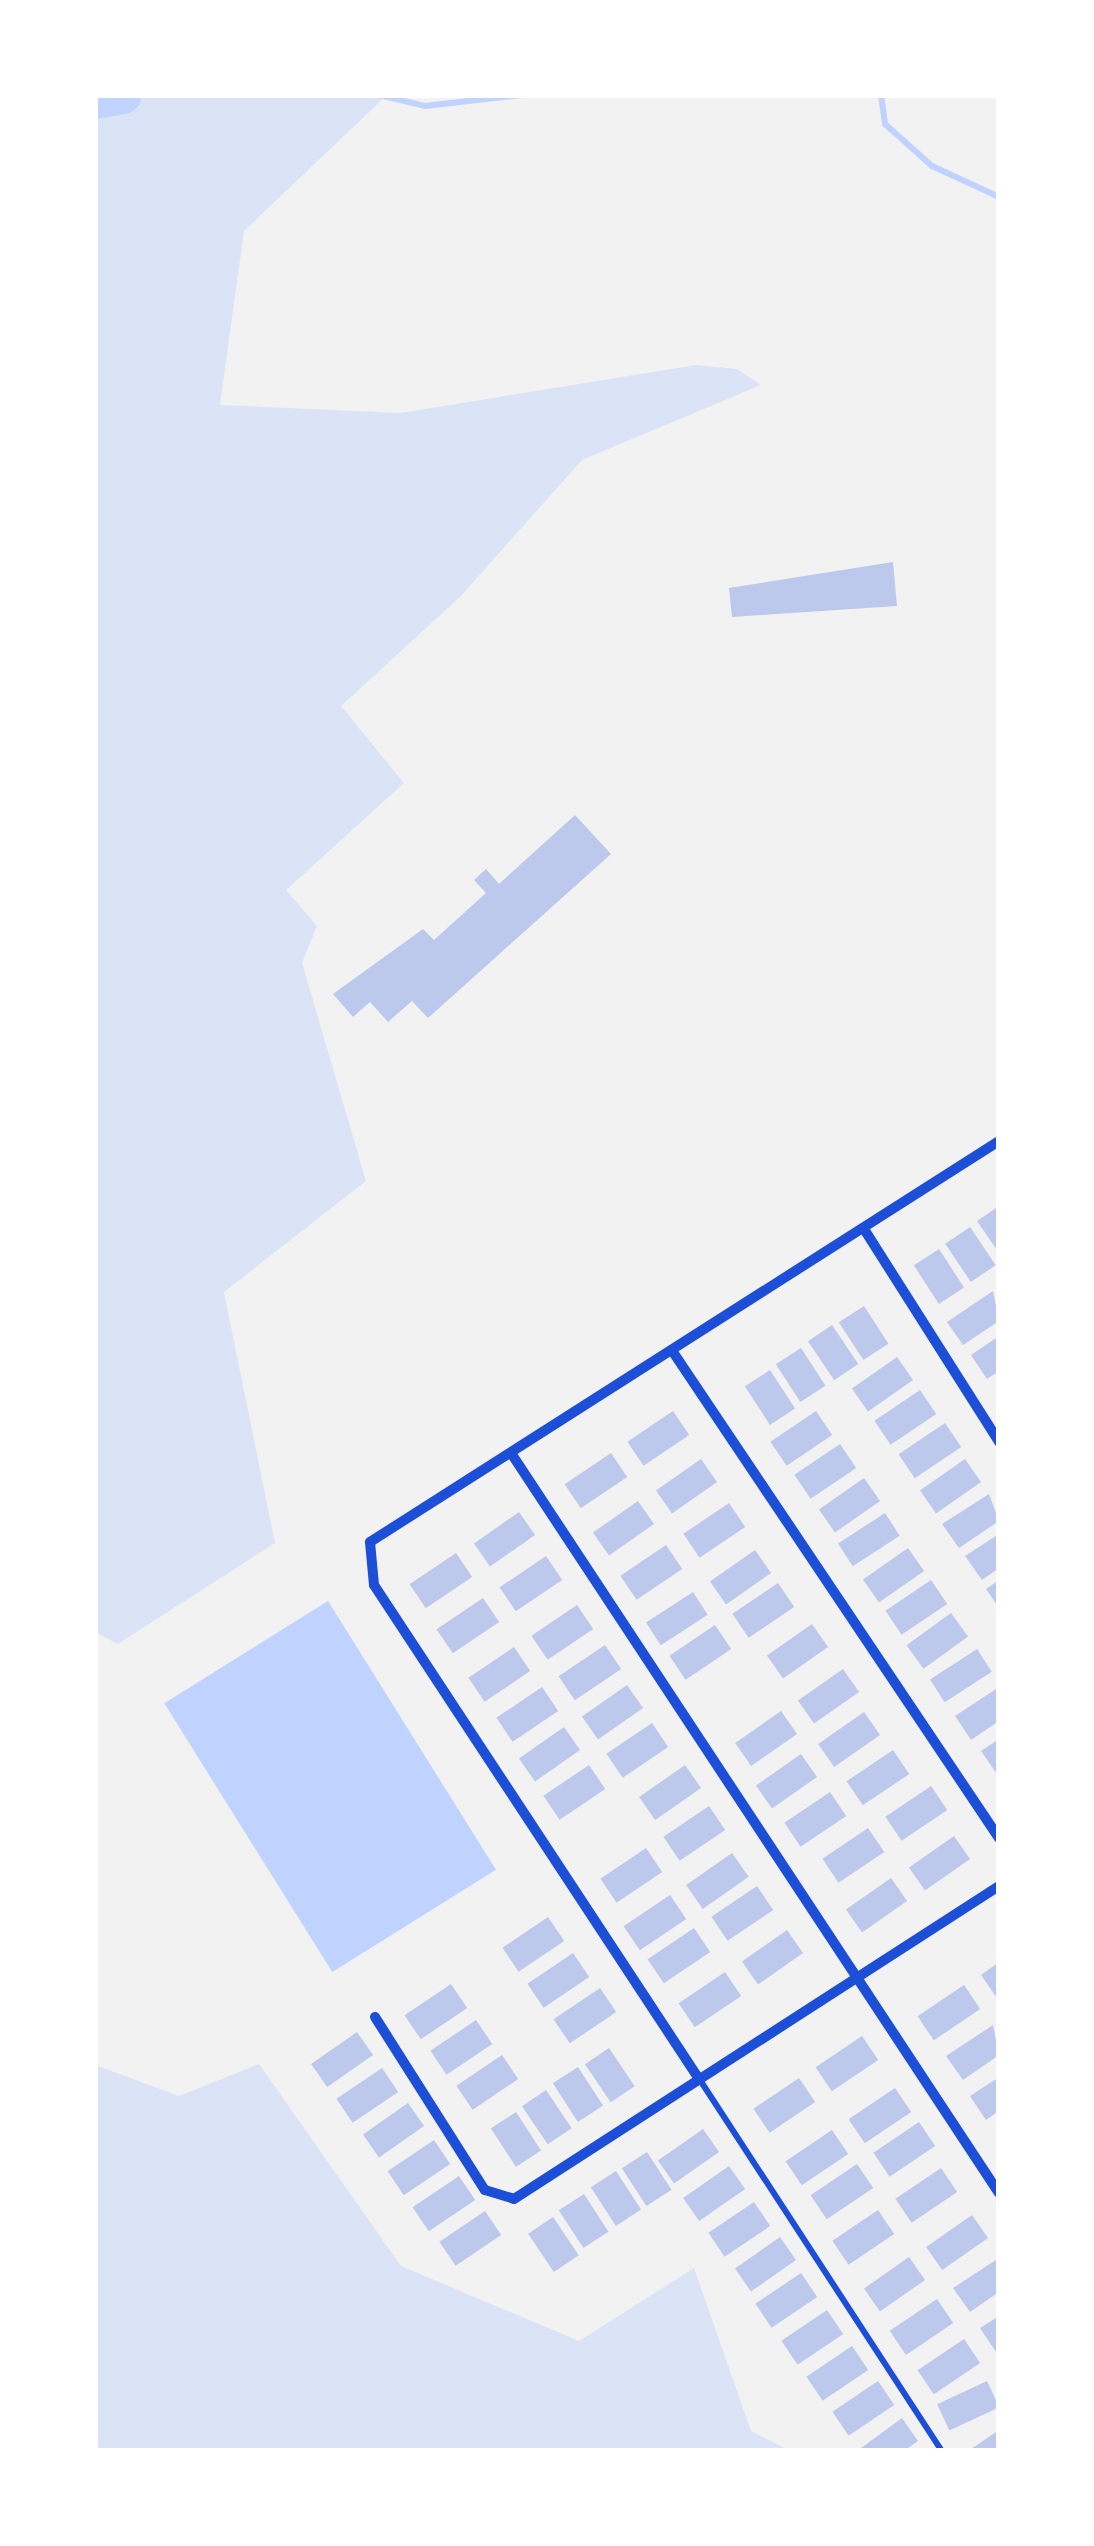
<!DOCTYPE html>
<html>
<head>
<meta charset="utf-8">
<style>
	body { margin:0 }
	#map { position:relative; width:1094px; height:2546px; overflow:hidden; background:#f2f2f2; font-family:"Source Sans 3",sans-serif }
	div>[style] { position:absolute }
	.green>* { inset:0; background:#dbe4f7 }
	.water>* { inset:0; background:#bfd3fe; transform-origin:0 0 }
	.stream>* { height:6px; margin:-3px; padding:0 3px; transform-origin:3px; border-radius:3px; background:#bfd3fe }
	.river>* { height:38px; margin:-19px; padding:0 19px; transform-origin:19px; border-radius:19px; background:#bfd3fe }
	.building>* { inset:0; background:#bdc9ec; transform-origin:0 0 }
	.service>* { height:6px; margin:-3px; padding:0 3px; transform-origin:3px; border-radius:3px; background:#1d4ed8 }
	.minor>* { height:10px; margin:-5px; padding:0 5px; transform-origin:5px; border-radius:5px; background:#1d4ed8 }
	span { translate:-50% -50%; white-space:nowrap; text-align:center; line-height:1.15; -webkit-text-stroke:9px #fff; paint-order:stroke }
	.frame { position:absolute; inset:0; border:98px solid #fff; pointer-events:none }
</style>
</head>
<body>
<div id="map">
	<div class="green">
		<i style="clip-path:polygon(95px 95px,387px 95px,244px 231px,220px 405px,400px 413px,696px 365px,737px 369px,761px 385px,582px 460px,460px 597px,341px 706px,404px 783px,286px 890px,317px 926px,302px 963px,366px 1181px,224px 1292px,275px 1543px,118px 1644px,95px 1632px)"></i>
		<i style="clip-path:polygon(259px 2064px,401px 2266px,579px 2341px,694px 2268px,751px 2431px,791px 2451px,95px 2451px,95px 2065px,179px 2096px)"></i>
	</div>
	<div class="water">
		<i style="left:328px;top:1601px;width:317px;height:193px;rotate:58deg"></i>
	</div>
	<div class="stream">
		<i style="left:379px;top:95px;width:47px;rotate:13.4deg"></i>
		<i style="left:425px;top:106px;width:98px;rotate:-6.5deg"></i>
		<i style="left:881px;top:95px;width:29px;rotate:82deg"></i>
		<i style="left:885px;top:124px;width:63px;rotate:41.8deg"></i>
		<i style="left:932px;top:166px;width:74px;rotate:24.8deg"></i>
	</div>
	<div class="river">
		<i style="left:95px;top:100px;width:28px;rotate:-10deg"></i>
	</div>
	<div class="building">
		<i style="clip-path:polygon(893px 562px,897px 606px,732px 617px,729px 588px)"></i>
		<i style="clip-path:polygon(575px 815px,611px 854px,428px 1018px,412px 1001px,388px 1022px,370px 1002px,353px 1017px,333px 994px,423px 929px,434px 940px,486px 893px,474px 880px,486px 869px,499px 884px)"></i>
		<i style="clip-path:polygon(999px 1206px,999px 1253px,977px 1221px)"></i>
		<i style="left:970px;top:1227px;width:46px;height:30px;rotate:56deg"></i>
		<i style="left:939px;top:1249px;width:46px;height:30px;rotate:57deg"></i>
		<i style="clip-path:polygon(993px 1291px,999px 1321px,963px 1345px,947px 1322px)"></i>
		<i style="left:864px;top:1306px;width:45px;height:30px;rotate:57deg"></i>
		<i style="left:832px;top:1325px;width:47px;height:29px;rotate:56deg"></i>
		<i style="clip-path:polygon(999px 1336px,999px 1371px,987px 1379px,971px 1355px)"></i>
		<i style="left:801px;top:1348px;width:45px;height:30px;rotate:57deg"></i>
		<i style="left:897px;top:1357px;width:28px;height:55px;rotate:55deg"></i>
		<i style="left:770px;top:1370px;width:46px;height:30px;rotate:57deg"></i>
		<i style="left:920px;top:1390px;width:29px;height:55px;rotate:56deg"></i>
		<i style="left:673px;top:1411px;width:29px;height:55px;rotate:56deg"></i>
		<i style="left:816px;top:1411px;width:29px;height:55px;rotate:56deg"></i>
		<i style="left:945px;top:1423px;width:29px;height:56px;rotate:56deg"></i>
		<i style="left:840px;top:1444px;width:29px;height:55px;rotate:56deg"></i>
		<i style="left:611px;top:1453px;width:29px;height:56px;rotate:56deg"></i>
		<i style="left:701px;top:1459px;width:28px;height:55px;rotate:55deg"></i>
		<i style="left:965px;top:1459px;width:28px;height:55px;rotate:55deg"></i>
		<i style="left:864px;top:1478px;width:28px;height:55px;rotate:55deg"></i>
		<i style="clip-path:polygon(989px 1494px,999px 1521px,959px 1548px,942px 1524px)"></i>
		<i style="left:638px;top:1501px;width:28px;height:55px;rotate:55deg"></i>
		<i style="left:729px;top:1503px;width:29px;height:55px;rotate:56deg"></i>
		<i style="left:519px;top:1512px;width:28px;height:55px;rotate:55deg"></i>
		<i style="left:885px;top:1513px;width:27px;height:56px;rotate:57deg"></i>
		<i style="clip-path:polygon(999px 1534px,999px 1568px,982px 1580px,965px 1556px)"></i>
		<i style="left:666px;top:1545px;width:29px;height:55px;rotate:56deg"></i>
		<i style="left:908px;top:1548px;width:28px;height:55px;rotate:55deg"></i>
		<i style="left:755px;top:1550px;width:28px;height:55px;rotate:55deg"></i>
		<i style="left:456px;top:1553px;width:29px;height:56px;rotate:56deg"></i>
		<i style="left:546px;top:1556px;width:29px;height:56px;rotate:56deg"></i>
		<i style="left:931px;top:1580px;width:29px;height:55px;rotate:56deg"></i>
		<i style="clip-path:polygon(999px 1580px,999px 1608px,986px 1589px)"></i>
		<i style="left:778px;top:1583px;width:29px;height:55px;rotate:56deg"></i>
		<i style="left:693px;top:1592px;width:27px;height:56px;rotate:57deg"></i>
		<i style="left:483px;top:1598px;width:29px;height:56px;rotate:56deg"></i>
		<i style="left:577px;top:1605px;width:29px;height:55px;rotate:56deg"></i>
		<i style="left:951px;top:1613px;width:29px;height:55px;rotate:54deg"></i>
		<i style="left:812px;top:1624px;width:28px;height:55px;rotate:55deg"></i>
		<i style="left:715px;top:1625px;width:29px;height:55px;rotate:56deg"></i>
		<i style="left:605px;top:1645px;width:29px;height:56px;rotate:56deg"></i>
		<i style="left:514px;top:1647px;width:29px;height:55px;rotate:56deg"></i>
		<i style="left:977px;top:1649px;width:27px;height:56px;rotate:57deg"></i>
		<i style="left:843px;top:1669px;width:28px;height:55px;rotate:55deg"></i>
		<i style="left:627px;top:1685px;width:28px;height:55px;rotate:55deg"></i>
		<i style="left:542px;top:1687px;width:29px;height:55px;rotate:56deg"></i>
		<i style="clip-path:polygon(999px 1687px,999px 1721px,971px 1740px,955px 1716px)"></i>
		<i style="left:781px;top:1711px;width:28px;height:56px;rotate:55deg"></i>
		<i style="left:864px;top:1712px;width:28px;height:56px;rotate:55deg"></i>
		<i style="left:652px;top:1723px;width:29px;height:55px;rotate:56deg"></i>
		<i style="left:564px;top:1727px;width:28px;height:55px;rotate:55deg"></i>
		<i style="clip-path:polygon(999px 1739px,999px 1777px,981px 1751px)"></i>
		<i style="left:893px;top:1750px;width:29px;height:56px;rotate:56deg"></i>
		<i style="left:801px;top:1754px;width:28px;height:55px;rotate:55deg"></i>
		<i style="left:589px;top:1765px;width:29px;height:55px;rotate:56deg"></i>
		<i style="left:685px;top:1765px;width:28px;height:56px;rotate:55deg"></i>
		<i style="left:931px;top:1786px;width:29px;height:55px;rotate:56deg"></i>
		<i style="left:830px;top:1792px;width:29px;height:55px;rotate:56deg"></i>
		<i style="left:709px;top:1806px;width:29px;height:55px;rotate:56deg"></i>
		<i style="left:868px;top:1828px;width:29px;height:55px;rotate:56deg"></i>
		<i style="left:954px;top:1836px;width:28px;height:55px;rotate:55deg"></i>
		<i style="left:646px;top:1848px;width:29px;height:55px;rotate:56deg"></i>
		<i style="left:732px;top:1853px;width:29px;height:56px;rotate:55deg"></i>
		<i style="left:891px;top:1878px;width:28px;height:55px;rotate:55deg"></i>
		<i style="left:757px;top:1886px;width:29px;height:55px;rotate:56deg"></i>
		<i style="left:670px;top:1895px;width:29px;height:56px;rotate:56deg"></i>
		<i style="left:548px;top:1917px;width:29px;height:55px;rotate:56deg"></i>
		<i style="left:694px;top:1928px;width:29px;height:56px;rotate:56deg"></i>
		<i style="left:787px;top:1930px;width:28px;height:55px;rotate:55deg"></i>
		<i style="left:573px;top:1953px;width:29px;height:55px;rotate:56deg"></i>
		<i style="clip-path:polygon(999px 1962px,999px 2001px,981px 1975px)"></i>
		<i style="left:725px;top:1972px;width:29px;height:56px;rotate:56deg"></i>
		<i style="left:451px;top:1984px;width:29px;height:56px;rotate:56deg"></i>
		<i style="left:964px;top:1985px;width:29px;height:56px;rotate:56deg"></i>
		<i style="left:600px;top:1988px;width:29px;height:56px;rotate:56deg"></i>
		<i style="left:476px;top:2020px;width:29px;height:55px;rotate:56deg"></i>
		<i style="clip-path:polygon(993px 2025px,999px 2055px,963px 2080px,946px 2056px)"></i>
		<i style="left:357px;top:2032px;width:28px;height:56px;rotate:55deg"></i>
		<i style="left:862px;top:2036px;width:29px;height:56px;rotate:56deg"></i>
		<i style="left:609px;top:2048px;width:46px;height:29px;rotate:56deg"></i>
		<i style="left:502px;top:2055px;width:29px;height:55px;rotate:56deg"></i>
		<i style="left:578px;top:2067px;width:46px;height:30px;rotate:57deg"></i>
		<i style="left:382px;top:2068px;width:29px;height:55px;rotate:56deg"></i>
		<i style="clip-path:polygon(999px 2077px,999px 2111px,986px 2120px,970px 2096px)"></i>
		<i style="left:799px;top:2078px;width:29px;height:55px;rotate:56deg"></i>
		<i style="left:895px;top:2088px;width:29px;height:56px;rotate:56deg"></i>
		<i style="left:546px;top:2090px;width:46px;height:29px;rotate:56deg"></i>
		<i style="left:408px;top:2103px;width:28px;height:55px;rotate:55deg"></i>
		<i style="left:516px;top:2112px;width:46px;height:30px;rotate:57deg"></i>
		<i style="left:919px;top:2122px;width:29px;height:55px;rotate:56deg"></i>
		<i style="left:703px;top:2129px;width:28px;height:55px;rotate:55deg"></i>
		<i style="left:832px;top:2130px;width:29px;height:56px;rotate:56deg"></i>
		<i style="left:434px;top:2140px;width:29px;height:56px;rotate:56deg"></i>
		<i style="left:647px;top:2152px;width:45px;height:30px;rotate:57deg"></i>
		<i style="left:857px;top:2164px;width:29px;height:56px;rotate:56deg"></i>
		<i style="left:729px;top:2166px;width:28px;height:56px;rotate:55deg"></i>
		<i style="left:941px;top:2168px;width:29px;height:55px;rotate:56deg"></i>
		<i style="left:616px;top:2171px;width:46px;height:30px;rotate:57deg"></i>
		<i style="left:459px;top:2176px;width:29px;height:56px;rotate:56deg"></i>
		<i style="left:584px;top:2194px;width:45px;height:30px;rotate:57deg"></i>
		<i style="left:754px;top:2202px;width:29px;height:55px;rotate:56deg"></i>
		<i style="left:878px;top:2210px;width:29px;height:55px;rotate:56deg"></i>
		<i style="left:485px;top:2211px;width:29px;height:55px;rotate:56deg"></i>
		<i style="left:972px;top:2215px;width:28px;height:56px;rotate:55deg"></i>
		<i style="left:553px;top:2217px;width:46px;height:30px;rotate:56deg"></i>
		<i style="left:780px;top:2237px;width:28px;height:55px;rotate:55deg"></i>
		<i style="left:909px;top:2257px;width:28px;height:55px;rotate:55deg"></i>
		<i style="clip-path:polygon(999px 2258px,999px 2292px,970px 2312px,953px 2288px)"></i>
		<i style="left:801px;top:2273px;width:29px;height:55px;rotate:56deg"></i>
		<i style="left:937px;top:2299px;width:29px;height:57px;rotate:56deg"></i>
		<i style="left:827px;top:2310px;width:29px;height:55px;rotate:56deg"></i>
		<i style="clip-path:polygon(999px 2316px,999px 2350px,996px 2352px,980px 2328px)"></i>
		<i style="left:964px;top:2339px;width:29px;height:56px;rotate:56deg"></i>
		<i style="left:852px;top:2346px;width:29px;height:55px;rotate:56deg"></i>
		<i style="left:878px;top:2381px;width:29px;height:55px;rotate:56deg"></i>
		<i style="left:987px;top:2381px;width:29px;height:55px;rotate:65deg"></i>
		<i style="clip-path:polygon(902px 2418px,918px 2441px,904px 2451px,857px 2451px)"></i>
		<i style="clip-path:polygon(999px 2430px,999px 2451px,968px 2451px)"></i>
	</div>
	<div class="service">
		<i style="left:700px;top:2080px;width:443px;rotate:56.9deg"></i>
	</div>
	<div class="minor">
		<i style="left:864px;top:1229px;width:252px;rotate:57.6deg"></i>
		<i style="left:673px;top:1352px;width:585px;rotate:56.15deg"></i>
		<i style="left:511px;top:1453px;width:886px;rotate:56.6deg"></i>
		<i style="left:375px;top:2017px;width:205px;rotate:57.6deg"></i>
		<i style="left:485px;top:2190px;width:30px;rotate:17deg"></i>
		<i style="left:514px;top:2199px;width:577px;rotate:-32.84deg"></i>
		<i style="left:699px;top:2079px;width:591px;rotate:-123.34deg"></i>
		<i style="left:374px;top:1585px;width:43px;rotate:-95.3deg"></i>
		<i style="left:370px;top:1542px;width:746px;rotate:-32.52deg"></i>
	</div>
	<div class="frame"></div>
</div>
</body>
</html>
